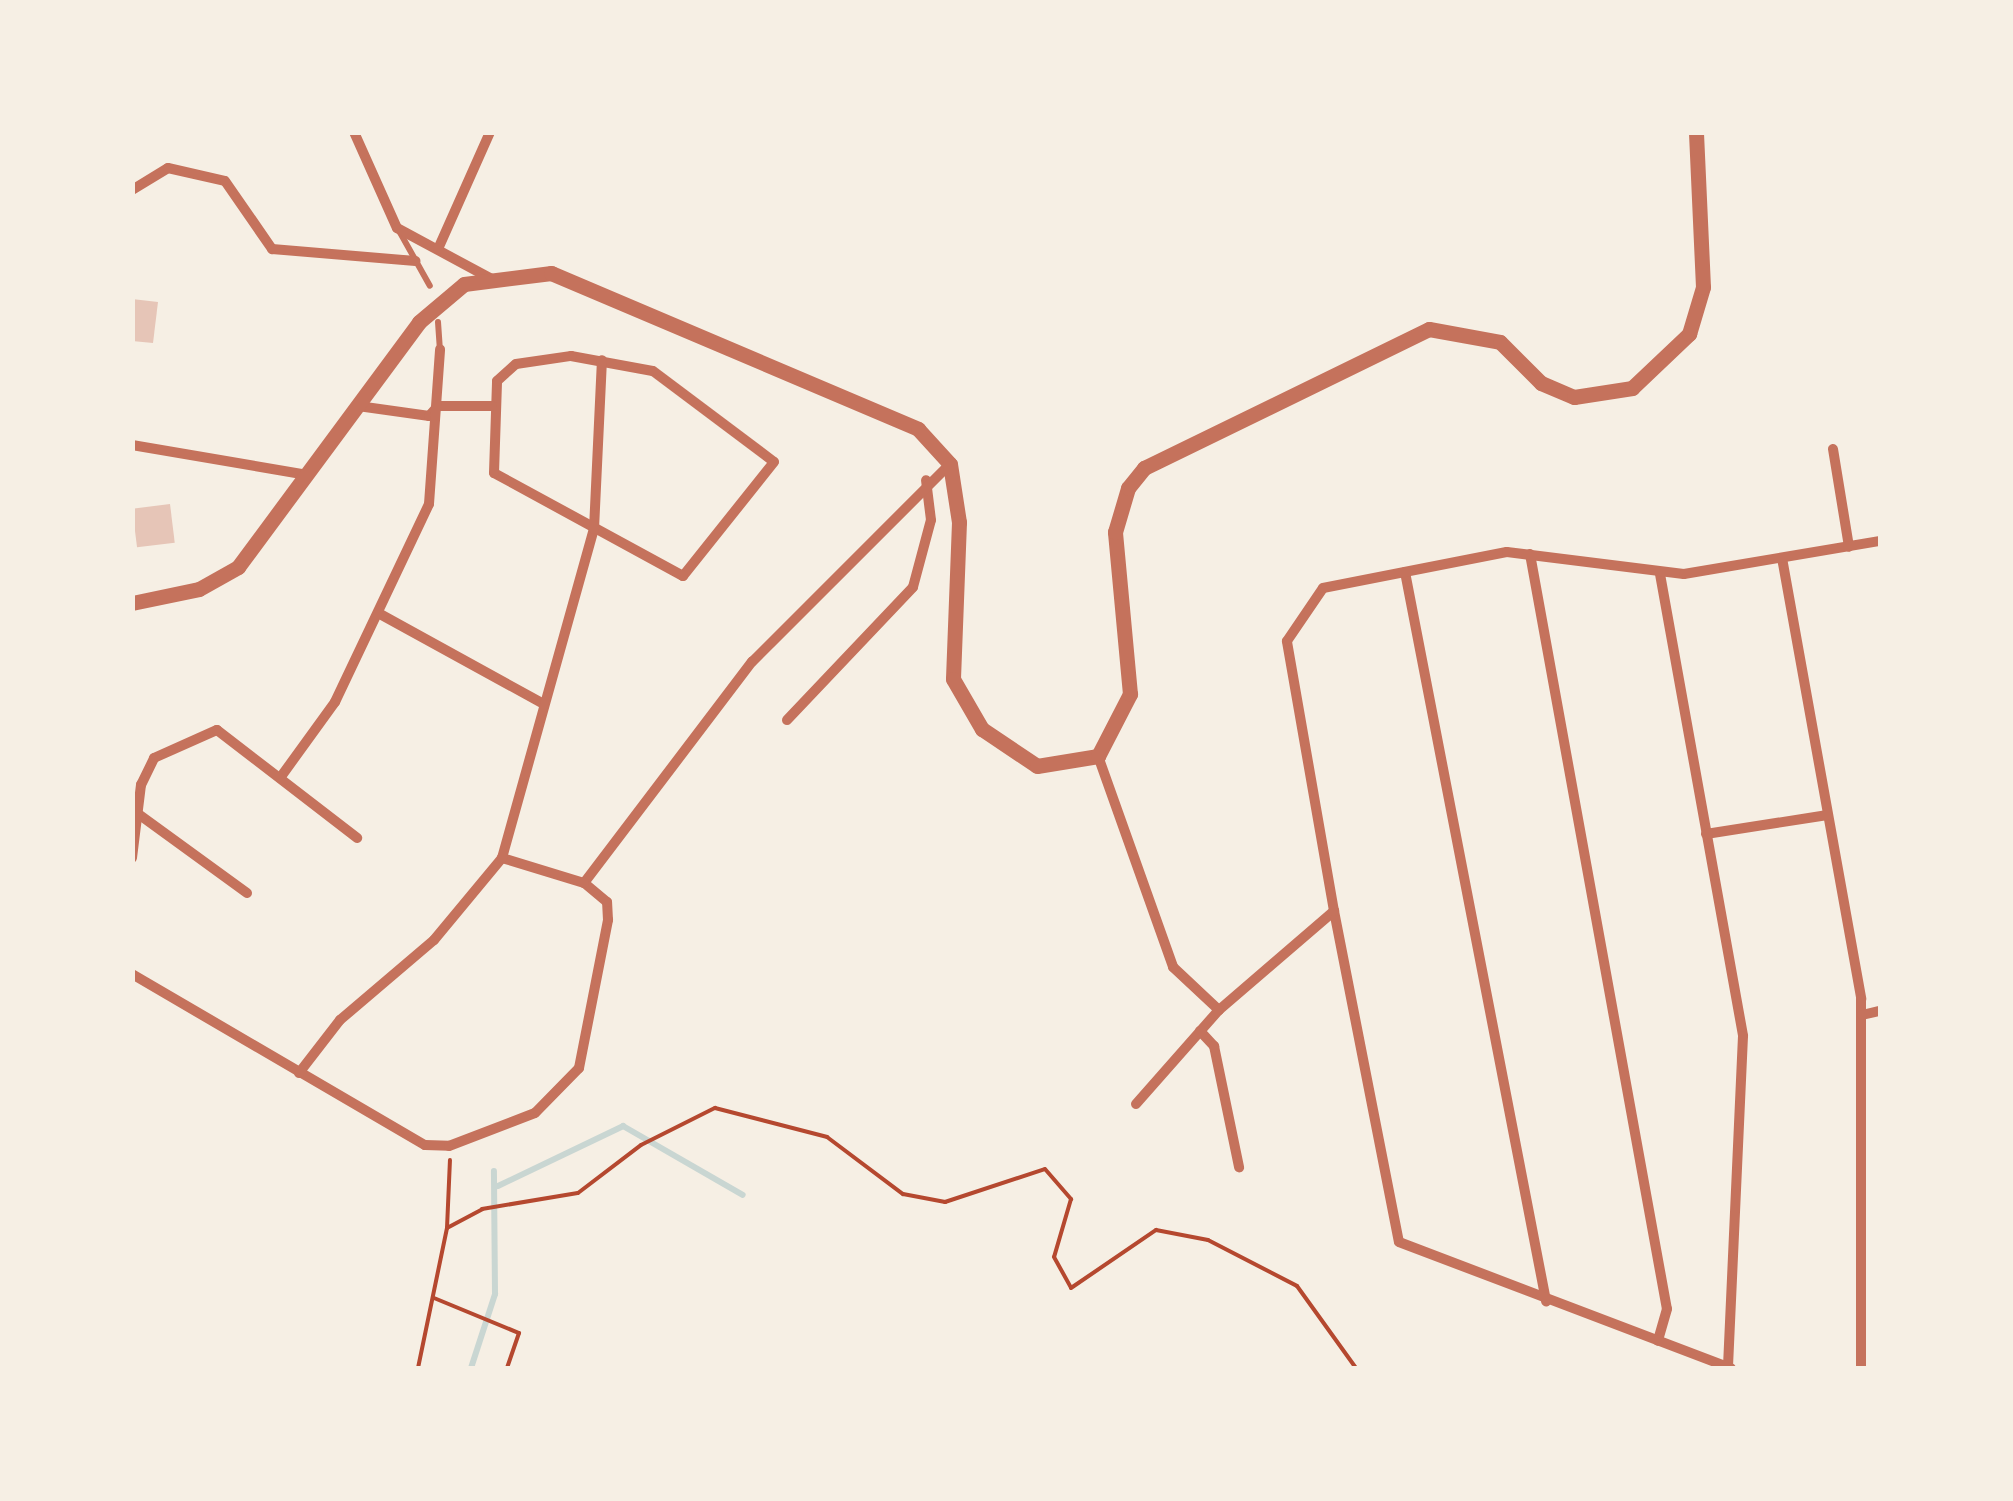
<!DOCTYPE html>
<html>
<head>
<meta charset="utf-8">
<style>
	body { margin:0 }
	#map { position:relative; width:2013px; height:1501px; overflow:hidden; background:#f6efe4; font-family:"Public Sans",sans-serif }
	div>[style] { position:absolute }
	.stream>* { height:6px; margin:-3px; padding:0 3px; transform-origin:3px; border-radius:3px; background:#c9d6d2 }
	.building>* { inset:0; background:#e6c5b7; transform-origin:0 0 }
	.path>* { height:4px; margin:-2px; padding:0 2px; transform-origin:2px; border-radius:2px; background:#b5482f }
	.service>* { height:6px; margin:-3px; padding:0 3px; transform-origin:3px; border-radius:3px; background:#c5725c }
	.minor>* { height:10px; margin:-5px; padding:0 5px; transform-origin:5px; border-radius:5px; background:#c5725c }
	.tertiary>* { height:15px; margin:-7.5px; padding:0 7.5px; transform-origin:7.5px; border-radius:7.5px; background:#c5725c }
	span { translate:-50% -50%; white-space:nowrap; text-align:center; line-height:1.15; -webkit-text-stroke:10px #f6efe4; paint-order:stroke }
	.frame { position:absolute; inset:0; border:135px solid #f6efe4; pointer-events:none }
</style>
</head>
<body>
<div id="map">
	<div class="stream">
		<i style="left:498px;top:1186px;width:139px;rotate:-25.6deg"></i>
		<i style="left:623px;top:1126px;width:138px;rotate:29.9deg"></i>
		<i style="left:471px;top:1368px;width:78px;rotate:-72deg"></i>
		<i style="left:495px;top:1294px;width:123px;rotate:-90.5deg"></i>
	</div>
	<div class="building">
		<i style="clip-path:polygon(132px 299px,158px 302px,153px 343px,132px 341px)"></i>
		<i style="left:170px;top:504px;width:39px;height:38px;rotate:83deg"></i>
	</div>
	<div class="path">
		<i style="left:447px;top:1228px;width:40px;rotate:-28deg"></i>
		<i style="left:482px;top:1209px;width:97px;rotate:-9.5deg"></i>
		<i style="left:578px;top:1193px;width:79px;rotate:-37.3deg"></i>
		<i style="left:641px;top:1145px;width:83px;rotate:-26.6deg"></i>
		<i style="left:715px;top:1108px;width:116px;rotate:14.5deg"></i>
		<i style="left:827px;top:1137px;width:95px;rotate:36.9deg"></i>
		<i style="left:903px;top:1194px;width:43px;rotate:10.8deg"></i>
		<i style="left:945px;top:1202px;width:105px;rotate:-18.3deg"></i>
		<i style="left:1045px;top:1169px;width:40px;rotate:49deg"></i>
		<i style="left:1071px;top:1199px;width:60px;rotate:106.3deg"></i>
		<i style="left:1054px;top:1257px;width:35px;rotate:61deg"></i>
		<i style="left:1071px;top:1288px;width:103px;rotate:-34.3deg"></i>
		<i style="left:1156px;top:1230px;width:53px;rotate:10.9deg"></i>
		<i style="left:1208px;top:1240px;width:100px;rotate:27.3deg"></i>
		<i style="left:1297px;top:1286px;width:101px;rotate:54.3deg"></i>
		<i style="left:434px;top:1298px;width:92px;rotate:22.4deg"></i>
		<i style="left:519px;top:1333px;width:37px;rotate:109deg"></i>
		<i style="left:418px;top:1368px;width:143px;rotate:-78.3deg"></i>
		<i style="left:447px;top:1228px;width:68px;rotate:-87.5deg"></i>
	</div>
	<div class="service">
		<i style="left:398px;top:229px;width:65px;rotate:60.7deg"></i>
		<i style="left:438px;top:322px;width:27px;rotate:86deg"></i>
	</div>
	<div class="minor">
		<i style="left:354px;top:132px;width:105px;rotate:65.9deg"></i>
		<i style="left:397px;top:228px;width:106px;rotate:28.3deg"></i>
		<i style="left:132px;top:190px;width:42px;rotate:-31.4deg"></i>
		<i style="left:168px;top:168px;width:58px;rotate:12.8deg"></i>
		<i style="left:225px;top:181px;width:83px;rotate:55.3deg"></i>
		<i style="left:272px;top:249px;width:144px;rotate:4.8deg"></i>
		<i style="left:438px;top:249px;width:128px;rotate:-66deg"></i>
		<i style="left:571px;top:356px;width:83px;rotate:10.4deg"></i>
		<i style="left:653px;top:371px;width:151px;rotate:36.9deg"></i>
		<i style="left:774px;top:462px;width:146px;rotate:128.6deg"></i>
		<i style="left:683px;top:576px;width:215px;rotate:-151.4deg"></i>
		<i style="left:494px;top:473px;width:92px;rotate:-88.1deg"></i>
		<i style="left:497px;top:381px;width:25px;rotate:-42deg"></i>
		<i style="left:516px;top:364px;width:56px;rotate:-8.3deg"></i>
		<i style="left:358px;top:406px;width:72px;rotate:8deg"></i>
		<i style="left:429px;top:416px;width:13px;rotate:-48deg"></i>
		<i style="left:438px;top:406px;width:54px"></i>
		<i style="left:132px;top:445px;width:178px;rotate:9.7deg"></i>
		<i style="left:1833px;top:449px;width:99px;rotate:80.7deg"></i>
		<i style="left:1530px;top:554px;width:767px;rotate:79.72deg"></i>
		<i style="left:1667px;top:1309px;width:33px;rotate:106deg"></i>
		<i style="left:1782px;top:558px;width:448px;rotate:79.8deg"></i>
		<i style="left:1861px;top:999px;width:369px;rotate:90deg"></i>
		<i style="left:1405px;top:572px;width:743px;rotate:79.05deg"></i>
		<i style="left:1660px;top:574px;width:469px;rotate:79.8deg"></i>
		<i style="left:1743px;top:1036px;width:331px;rotate:92.6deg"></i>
		<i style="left:380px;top:614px;width:185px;rotate:28.8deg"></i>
		<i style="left:787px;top:720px;width:183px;rotate:-46.5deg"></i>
		<i style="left:913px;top:587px;width:69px;rotate:-75deg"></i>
		<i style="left:931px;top:520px;width:40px;rotate:-97.1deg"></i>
		<i style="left:1098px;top:756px;width:224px;rotate:70.4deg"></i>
		<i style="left:1173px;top:967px;width:63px;rotate:43.1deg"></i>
		<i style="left:1219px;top:1010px;width:152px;rotate:-40.7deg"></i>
		<i style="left:1334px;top:911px;width:337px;rotate:78.9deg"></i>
		<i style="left:1399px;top:1242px;width:355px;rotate:20.8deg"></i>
		<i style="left:280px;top:778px;width:94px;rotate:-54.1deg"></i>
		<i style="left:335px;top:702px;width:219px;rotate:-64.6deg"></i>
		<i style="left:429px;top:504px;width:155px;rotate:-85.9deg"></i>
		<i style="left:137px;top:813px;width:136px;rotate:36deg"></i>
		<i style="left:1706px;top:834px;width:123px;rotate:-8.9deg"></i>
		<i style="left:132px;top:858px;width:74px;rotate:-83deg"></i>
		<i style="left:141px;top:785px;width:30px;rotate:-64deg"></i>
		<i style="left:154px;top:758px;width:69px;rotate:-24deg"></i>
		<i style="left:217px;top:730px;width:177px;rotate:37.6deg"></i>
		<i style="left:584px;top:883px;width:278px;rotate:-52.8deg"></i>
		<i style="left:752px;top:662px;width:280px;rotate:-45deg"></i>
		<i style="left:1334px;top:911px;width:274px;rotate:-99.9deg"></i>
		<i style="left:1287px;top:641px;width:64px;rotate:-55.8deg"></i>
		<i style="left:1323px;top:588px;width:187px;rotate:-11.1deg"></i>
		<i style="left:1507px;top:552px;width:178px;rotate:7.1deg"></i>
		<i style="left:1684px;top:574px;width:199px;rotate:-9.6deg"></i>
		<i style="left:132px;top:974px;width:339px;rotate:30.3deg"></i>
		<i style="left:425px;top:1145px;width:24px;rotate:2deg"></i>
		<i style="left:449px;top:1146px;width:92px;rotate:-21deg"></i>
		<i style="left:535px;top:1113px;width:63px;rotate:-45.6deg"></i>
		<i style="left:579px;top:1068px;width:151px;rotate:-78.9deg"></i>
		<i style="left:608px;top:920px;width:18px;rotate:-93deg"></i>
		<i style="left:607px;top:902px;width:30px;rotate:-140deg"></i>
		<i style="left:584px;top:883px;width:86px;rotate:-163deg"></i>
		<i style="left:1862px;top:1015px;width:18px;rotate:-13deg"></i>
		<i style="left:1200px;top:1031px;width:21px;rotate:47deg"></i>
		<i style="left:1214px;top:1046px;width:124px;rotate:78.3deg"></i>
		<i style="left:299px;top:1073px;width:67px;rotate:-52.3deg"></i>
		<i style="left:340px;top:1020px;width:123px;rotate:-40.4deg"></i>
		<i style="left:434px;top:940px;width:107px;rotate:-50.3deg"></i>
		<i style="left:502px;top:858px;width:342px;rotate:-74.4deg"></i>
		<i style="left:594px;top:529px;width:169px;rotate:-87.3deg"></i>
		<i style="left:1136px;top:1104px;width:125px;rotate:-48.6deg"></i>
	</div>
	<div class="tertiary">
		<i style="left:132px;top:603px;width:68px;rotate:-11.8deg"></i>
		<i style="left:199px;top:589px;width:45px;rotate:-29.4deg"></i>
		<i style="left:238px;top:567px;width:305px;rotate:-53.5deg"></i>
		<i style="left:419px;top:322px;width:59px;rotate:-40.2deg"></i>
		<i style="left:464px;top:284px;width:88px;rotate:-7.2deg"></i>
		<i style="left:551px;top:273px;width:399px;rotate:23deg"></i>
		<i style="left:918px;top:429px;width:47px;rotate:47.6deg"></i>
		<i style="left:950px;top:464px;width:59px;rotate:81.2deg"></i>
		<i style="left:959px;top:522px;width:157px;rotate:92.2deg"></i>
		<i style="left:953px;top:679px;width:58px;rotate:59.9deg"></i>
		<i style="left:982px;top:729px;width:66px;rotate:33.9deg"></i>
		<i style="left:1037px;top:766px;width:62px;rotate:-9.3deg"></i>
		<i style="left:1098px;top:756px;width:70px;rotate:-62.7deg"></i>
		<i style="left:1130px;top:694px;width:163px;rotate:-95.3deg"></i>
		<i style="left:1115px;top:532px;width:46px;rotate:-73.5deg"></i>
		<i style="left:1128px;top:488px;width:26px;rotate:-51deg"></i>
		<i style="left:1144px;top:468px;width:317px;rotate:-26deg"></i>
		<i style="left:1429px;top:329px;width:72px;rotate:10.4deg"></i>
		<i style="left:1500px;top:342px;width:58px;rotate:45deg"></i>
		<i style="left:1541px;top:383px;width:36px;rotate:23deg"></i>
		<i style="left:1574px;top:397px;width:59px;rotate:-8.8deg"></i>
		<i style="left:1632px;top:388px;width:79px;rotate:-43.5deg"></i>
		<i style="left:1689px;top:334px;width:49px;rotate:-73.4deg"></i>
		<i style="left:1703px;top:287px;width:155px;rotate:-92.6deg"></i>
	</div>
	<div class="frame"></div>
</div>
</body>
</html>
